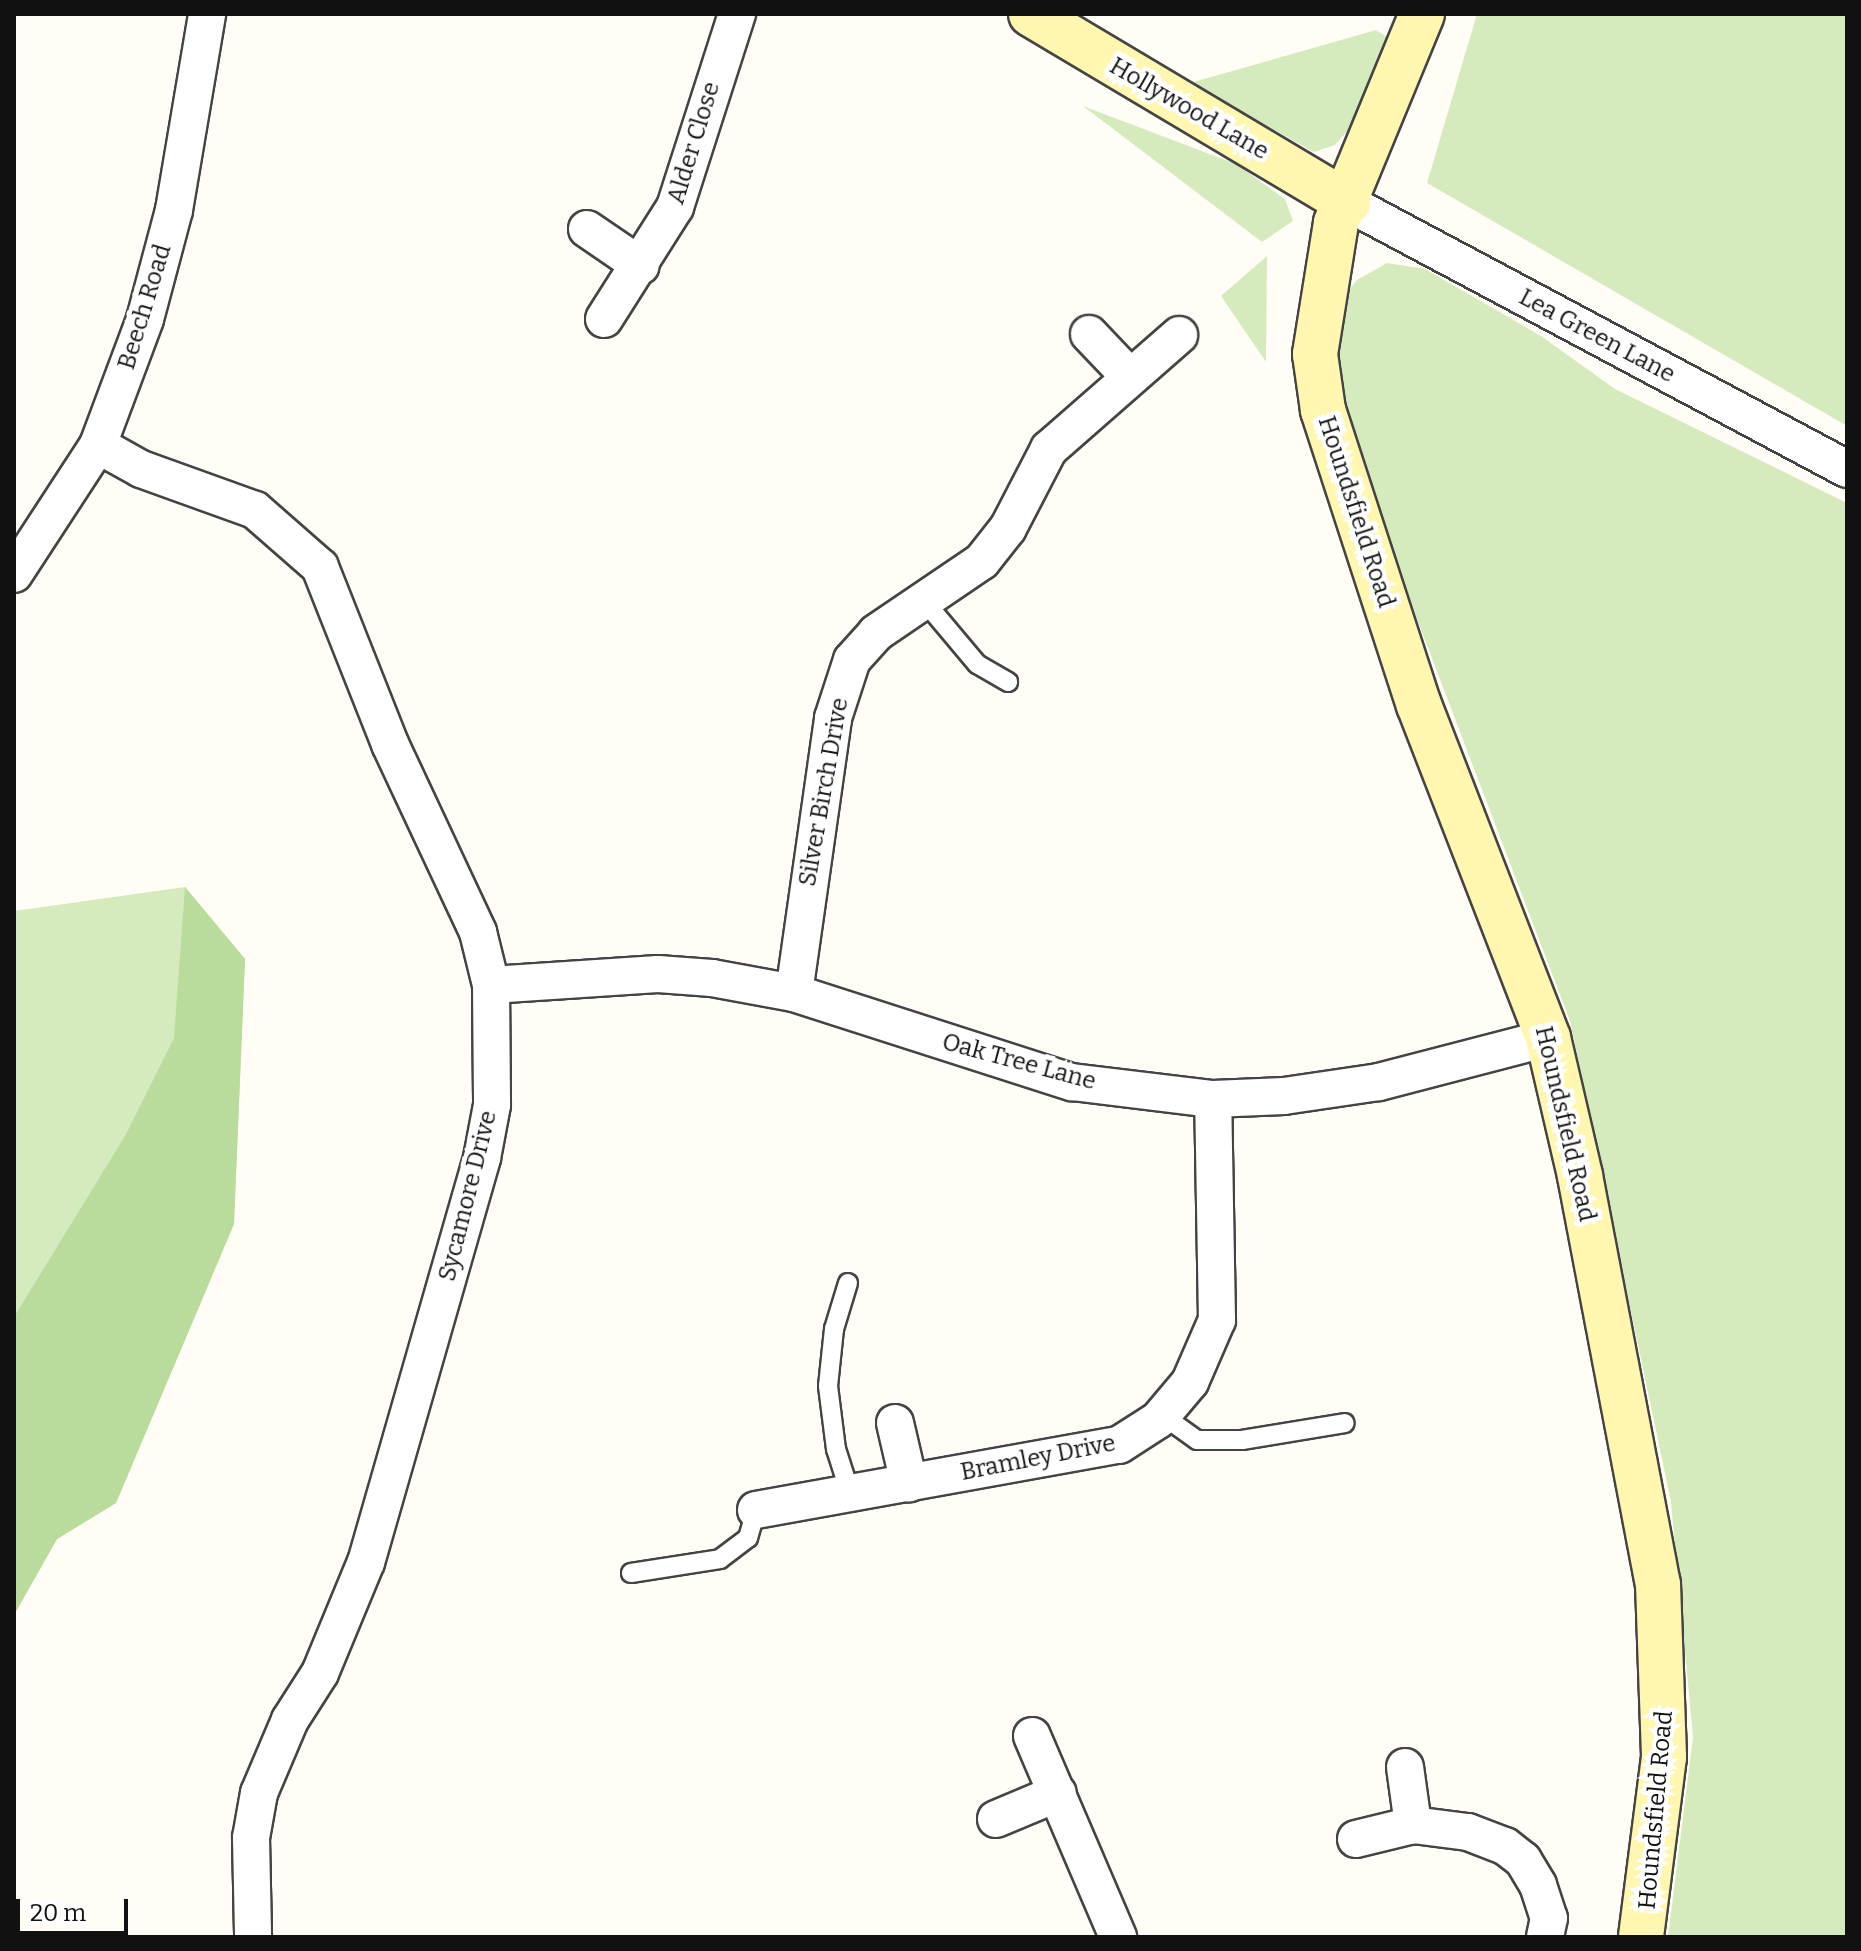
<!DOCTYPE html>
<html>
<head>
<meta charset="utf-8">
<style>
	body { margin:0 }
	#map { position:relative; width:1861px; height:1951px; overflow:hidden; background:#fffdf5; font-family:Bitter,serif }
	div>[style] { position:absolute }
	.green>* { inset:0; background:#d5ebbd }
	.forest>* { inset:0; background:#b9dc9c }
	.roads { filter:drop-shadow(2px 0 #444) drop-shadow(-2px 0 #444) drop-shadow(0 2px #444) drop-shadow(0 -2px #444) }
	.lane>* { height:18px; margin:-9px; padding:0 9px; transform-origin:9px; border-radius:9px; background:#fff }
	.street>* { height:36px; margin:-18px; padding:0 18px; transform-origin:18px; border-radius:18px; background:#fff }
	.secondary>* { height:44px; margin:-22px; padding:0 22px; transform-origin:22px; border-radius:22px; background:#fff6b0 }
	span { translate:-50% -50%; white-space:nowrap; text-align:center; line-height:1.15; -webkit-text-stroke:8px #fff; paint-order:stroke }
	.street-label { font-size:24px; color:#111 }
	.frame { position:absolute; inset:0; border:16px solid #111; pointer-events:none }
	.scale { position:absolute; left:16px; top:1899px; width:112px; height:36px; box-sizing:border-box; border:4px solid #111; border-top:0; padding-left:10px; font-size:24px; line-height:28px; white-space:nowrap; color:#111; -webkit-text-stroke:6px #fff; paint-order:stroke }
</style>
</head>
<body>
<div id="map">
	<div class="green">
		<i style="clip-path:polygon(1477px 14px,1847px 14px,1847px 426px,1427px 183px)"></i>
		<i style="clip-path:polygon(1376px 30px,1387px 37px,1351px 127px,1335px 145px,1314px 152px,1190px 83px)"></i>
		<i style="clip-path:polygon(1083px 106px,1236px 164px,1285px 199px,1293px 221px,1262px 242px)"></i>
		<i style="clip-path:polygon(1267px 256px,1266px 362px,1221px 296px)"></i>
		<i style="clip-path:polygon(1387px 263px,1425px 269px,1541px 336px,1615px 389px,1847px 503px,1847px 1937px,1668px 1937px,1693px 1737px,1671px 1502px,1570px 1021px,1333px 398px,1337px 305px,1357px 280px)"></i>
		<i style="clip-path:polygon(185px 887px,245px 959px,234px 1224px,116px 1503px,57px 1539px,14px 1615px,14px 911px)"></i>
	</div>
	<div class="forest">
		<i style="clip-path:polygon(185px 887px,245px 959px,234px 1224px,116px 1503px,57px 1539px,14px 1615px,14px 1317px,125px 1136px,174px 1038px)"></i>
	</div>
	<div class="roads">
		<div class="lane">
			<i style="left:925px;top:602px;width:81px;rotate:50deg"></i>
			<i style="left:977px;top:664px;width:36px;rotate:30deg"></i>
			<i style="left:848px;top:1283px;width:48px;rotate:106.9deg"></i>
			<i style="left:834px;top:1329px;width:57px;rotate:96deg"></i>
			<i style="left:828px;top:1386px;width:64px;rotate:82.8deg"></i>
			<i style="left:836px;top:1449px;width:46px;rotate:72.3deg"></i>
			<i style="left:1162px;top:1415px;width:43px;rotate:35.5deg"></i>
			<i style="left:1197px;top:1440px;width:45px"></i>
			<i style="left:1242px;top:1440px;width:104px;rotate:-9.4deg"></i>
			<i style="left:631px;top:1573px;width:90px;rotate:-8.9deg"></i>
			<i style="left:720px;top:1559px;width:35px;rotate:-37deg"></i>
			<i style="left:748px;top:1538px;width:29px;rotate:-74deg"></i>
		</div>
		<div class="street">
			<i style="left:1348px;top:203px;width:565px;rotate:28.06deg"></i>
			<i style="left:587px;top:229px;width:65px;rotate:34.4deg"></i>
			<i style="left:604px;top:319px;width:133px;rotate:-57.6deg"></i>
			<i style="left:675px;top:207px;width:203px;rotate:-72.2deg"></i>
			<i style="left:1089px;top:334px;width:57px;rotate:46.4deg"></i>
			<i style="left:98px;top:445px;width:49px;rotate:29.2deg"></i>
			<i style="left:141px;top:469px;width:121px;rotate:19.8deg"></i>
			<i style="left:255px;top:510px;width:86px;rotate:41.2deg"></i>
			<i style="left:320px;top:567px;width:190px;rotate:68.4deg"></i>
			<i style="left:390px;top:744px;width:208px;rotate:64.9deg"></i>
			<i style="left:478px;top:932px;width:55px;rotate:76.2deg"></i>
			<i style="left:491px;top:985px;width:120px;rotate:89.5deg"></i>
			<i style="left:492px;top:1105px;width:54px;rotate:100.7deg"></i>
			<i style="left:482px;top:1158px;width:420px;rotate:106deg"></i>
			<i style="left:366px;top:1562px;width:120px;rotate:112.5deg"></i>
			<i style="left:320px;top:1673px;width:56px;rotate:122.6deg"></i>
			<i style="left:290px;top:1720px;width:79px;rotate:113deg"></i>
			<i style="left:259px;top:1793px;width:46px;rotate:100.1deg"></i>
			<i style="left:251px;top:1838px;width:99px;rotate:88.8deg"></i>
			<i style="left:14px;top:574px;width:154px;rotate:-56.9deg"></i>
			<i style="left:98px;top:445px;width:134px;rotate:-69.5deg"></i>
			<i style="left:145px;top:319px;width:113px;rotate:-75.1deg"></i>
			<i style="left:174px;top:210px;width:199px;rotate:-80.4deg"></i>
			<i style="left:491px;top:985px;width:167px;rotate:-3.8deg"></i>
			<i style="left:658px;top:974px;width:54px;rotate:4.2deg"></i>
			<i style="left:712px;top:978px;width:83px;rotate:10.4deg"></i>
			<i style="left:794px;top:993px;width:292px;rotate:17.8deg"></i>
			<i style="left:1072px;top:1082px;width:142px;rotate:6.9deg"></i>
			<i style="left:1213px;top:1099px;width:71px;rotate:-2.4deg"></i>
			<i style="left:1284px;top:1096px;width:96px;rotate:-8.4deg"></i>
			<i style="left:1379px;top:1082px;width:175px;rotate:-14.6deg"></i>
			<i style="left:794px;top:993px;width:278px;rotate:-81.9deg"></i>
			<i style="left:833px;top:718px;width:61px;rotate:-71.9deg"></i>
			<i style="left:852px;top:660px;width:36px;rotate:-48deg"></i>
			<i style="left:876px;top:633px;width:128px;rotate:-34.2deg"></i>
			<i style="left:982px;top:561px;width:42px;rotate:-51.8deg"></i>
			<i style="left:1008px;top:528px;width:89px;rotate:-62.6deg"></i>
			<i style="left:1049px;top:449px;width:173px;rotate:-41.2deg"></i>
			<i style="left:895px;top:1423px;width:62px;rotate:76.9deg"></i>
			<i style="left:756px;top:1510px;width:369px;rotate:-10.2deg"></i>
			<i style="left:1119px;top:1445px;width:46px;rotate:-32.7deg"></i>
			<i style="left:1158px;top:1420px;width:50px;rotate:-49.9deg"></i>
			<i style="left:1190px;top:1382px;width:68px;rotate:-66.5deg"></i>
			<i style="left:1217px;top:1320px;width:221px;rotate:-91deg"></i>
			<i style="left:1032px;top:1736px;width:219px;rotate:66.8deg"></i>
			<i style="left:1405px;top:1767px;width:59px;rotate:82.1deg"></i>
			<i style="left:996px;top:1819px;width:67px;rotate:-22.8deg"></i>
			<i style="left:1356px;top:1839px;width:59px;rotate:-13.8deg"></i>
			<i style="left:1413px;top:1825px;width:55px;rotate:7.3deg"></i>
			<i style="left:1468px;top:1832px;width:40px;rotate:21deg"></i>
			<i style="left:1505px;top:1846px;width:23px;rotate:38deg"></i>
			<i style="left:1523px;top:1860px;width:29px;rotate:59deg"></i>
			<i style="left:1538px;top:1885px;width:35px;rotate:72deg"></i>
			<i style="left:1549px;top:1918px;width:19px;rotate:102deg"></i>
		</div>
		<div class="secondary">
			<i style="left:1031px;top:14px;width:369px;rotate:30.8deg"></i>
			<i style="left:1422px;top:14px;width:226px;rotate:112.4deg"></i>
			<i style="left:1336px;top:223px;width:133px;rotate:99.1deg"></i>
			<i style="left:1315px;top:354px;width:57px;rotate:81.9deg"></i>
			<i style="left:1323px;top:410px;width:310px;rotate:72deg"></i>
			<i style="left:1419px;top:705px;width:357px;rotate:68.8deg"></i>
			<i style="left:1548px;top:1038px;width:142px;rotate:76.9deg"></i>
			<i style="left:1580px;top:1176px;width:415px;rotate:79.2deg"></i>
			<i style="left:1658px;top:1584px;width:173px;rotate:88deg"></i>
			<i style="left:1664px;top:1757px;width:181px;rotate:97.3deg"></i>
		</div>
	</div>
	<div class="street-label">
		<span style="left:1189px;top:109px;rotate:30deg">Hollywood Lane</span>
		<span style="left:694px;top:143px;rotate:-73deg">Alder Close</span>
		<span style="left:145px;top:307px;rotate:-73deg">Beech Road</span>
		<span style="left:1597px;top:336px;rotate:28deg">Lea Green Lane</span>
		<span style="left:1356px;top:512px;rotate:72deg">Houndsfield Road</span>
		<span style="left:824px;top:792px;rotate:-80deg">Silver Birch Drive</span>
		<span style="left:1019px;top:1062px;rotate:15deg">Oak Tree Lane</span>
		<span style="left:1565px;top:1124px;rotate:77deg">Houndsfield Road</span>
		<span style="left:468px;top:1196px;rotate:-76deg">Sycamore Drive</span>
		<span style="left:1038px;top:1458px;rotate:-11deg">Bramley Drive</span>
		<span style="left:1656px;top:1810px;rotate:-85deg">Houndsfield Road</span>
	</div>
	<div class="frame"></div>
	<div class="scale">20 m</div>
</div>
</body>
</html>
